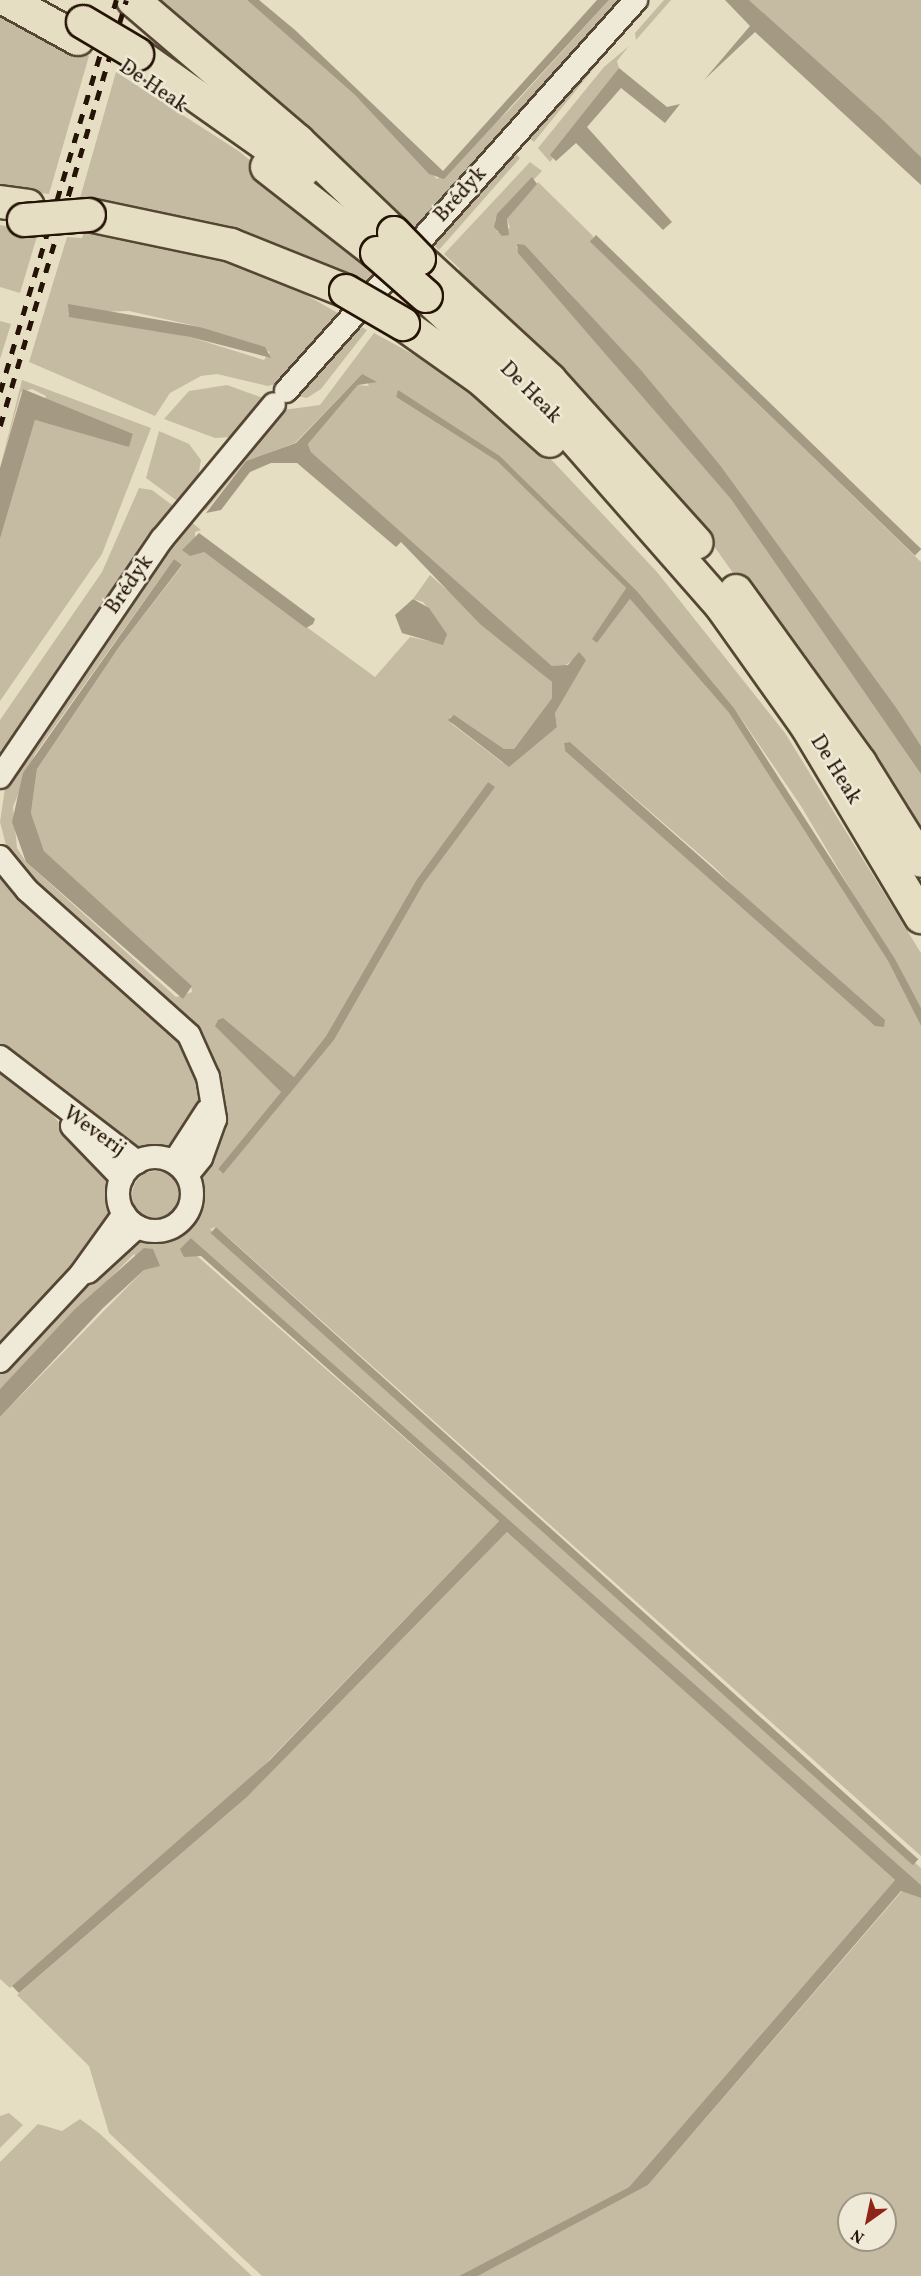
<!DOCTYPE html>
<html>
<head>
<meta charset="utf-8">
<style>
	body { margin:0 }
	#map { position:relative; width:921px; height:2276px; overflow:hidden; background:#e6dec2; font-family:Vollkorn,serif }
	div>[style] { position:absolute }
	.green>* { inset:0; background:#c5bba2 }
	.round { border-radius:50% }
	.water>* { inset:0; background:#a49982; transform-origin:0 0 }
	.roads { filter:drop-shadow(2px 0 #554634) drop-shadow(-2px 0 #554634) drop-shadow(0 2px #554634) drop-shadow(0 -2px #554634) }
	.minor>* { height:22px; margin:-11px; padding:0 11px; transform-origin:11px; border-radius:11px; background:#efead7 }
	.minor>.ring { margin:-11px; padding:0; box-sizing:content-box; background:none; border:22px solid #efead7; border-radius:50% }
	.highway>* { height:32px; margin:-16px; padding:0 16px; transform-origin:16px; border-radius:16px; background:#e6dec2 }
	.rail>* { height:4.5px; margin-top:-2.25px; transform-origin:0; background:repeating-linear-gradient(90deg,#251305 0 10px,transparent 0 20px) }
	.bridges { filter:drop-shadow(2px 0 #251305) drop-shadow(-2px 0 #251305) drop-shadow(0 2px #251305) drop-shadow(0 -2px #251305) }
	.highway-bridge>* { height:32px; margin:-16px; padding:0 16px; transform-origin:16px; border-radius:16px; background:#e6dec2 }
	span { translate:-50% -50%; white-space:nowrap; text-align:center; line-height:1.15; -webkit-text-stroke:5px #efead7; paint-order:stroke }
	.street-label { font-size:21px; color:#251305 }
	.north { position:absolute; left:837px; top:2192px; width:60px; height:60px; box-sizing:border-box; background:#efead7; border:2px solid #9e9483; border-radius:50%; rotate:213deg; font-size:16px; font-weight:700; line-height:24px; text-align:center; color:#251305 }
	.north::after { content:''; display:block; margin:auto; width:21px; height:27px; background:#8f2418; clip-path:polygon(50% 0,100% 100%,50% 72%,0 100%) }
</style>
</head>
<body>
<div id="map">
	<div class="green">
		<i style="clip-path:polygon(0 0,89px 56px,49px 194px,0 188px)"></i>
		<i style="clip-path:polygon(157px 0,247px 0,355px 95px,437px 179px,509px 110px,609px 0,625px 0,415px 235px)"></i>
		<i style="clip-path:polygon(664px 0,671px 0,636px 40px,635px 33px)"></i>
		<i style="clip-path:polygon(749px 0,921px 0,921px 157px,881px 118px)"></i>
		<i style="clip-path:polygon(611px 41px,616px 41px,534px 142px,526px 135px)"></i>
		<i style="clip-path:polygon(629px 46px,617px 61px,619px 68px,550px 162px,538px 148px,604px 67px)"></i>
		<i style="clip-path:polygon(116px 72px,240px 152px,382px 269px,367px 285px,348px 274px,80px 198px)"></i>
		<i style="clip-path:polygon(514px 152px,520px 158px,439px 250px,430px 241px)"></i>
		<i style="clip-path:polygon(530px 162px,542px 171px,495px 220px,497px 232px,510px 228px,507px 219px,538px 182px,593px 236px,592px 243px,921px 562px,921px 746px,720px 465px,569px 292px,525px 245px,516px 247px,731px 498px,866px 688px,921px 774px,921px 840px,709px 539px,455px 275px,460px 269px,444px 254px)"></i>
		<i style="clip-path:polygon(0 225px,38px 233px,20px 293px,0 287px)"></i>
		<i style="clip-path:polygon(evenodd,84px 232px,180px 249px,244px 268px,289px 285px,343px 316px,282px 382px,268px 386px,217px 374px,201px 376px,170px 393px,155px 416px,29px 362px,67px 237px,82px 238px,84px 232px,129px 311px,200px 327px,270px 352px,264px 360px,190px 337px,66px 313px,129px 311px)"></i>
		<i style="clip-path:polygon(0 321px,11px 324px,0 359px)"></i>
		<i style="clip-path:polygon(356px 324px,367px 330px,321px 389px,307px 398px,294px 395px)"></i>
		<i style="clip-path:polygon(evenodd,374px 333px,451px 375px,531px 438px,657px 572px,785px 733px,921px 953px,921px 1008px,801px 806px,734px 708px,637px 591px,500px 456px,398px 391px,396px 397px,497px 461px,626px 588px,593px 639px,597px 643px,630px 599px,729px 713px,888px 961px,921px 1026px,921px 1856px,231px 1240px,216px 1227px,210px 1229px,921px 1868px,921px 1885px,191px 1238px,196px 1255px,499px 1521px,247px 1783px,10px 1988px,0 1979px,0 1417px,144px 1270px,134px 1254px,0 1389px,0 1373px,136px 1240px,174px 1236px,194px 1219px,217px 1078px,196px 1030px,33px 884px,8px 853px,0 822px,5px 788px,170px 539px,190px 521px,201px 530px,195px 532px,195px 552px,204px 552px,375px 677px,410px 637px,429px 641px,447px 634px,423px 602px,413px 599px,430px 575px,552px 682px,552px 698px,514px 749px,504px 749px,450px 716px,452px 724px,503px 763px,557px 727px,555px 713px,574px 659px,563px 667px,552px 666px,311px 452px,308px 444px,358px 385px,369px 386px,362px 374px,295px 443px,246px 461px,206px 510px,195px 507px,283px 410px,320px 405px,374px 333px,174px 559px,182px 566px,119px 647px,37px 769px,31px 813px,44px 851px,191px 985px,192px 992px,176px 997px,26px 862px,17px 848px,13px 807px,35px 754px,174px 559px,374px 333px,570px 742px,713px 866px,875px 1026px,565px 751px,564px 743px,570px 742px,374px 333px,488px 782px,494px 787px,424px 883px,334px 1040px,222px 1174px,218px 1169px,281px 1092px,223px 1019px,294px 1077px,326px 1036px,417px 879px,488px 782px)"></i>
		<i style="clip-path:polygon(22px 380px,151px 428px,102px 554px,0 701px,0 539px,35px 420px,129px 446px,133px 435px,44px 401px,46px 396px,32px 389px,21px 392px,0 468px)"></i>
		<i style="clip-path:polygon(227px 385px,266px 399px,232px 437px,215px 438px,164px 419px,189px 391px)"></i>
		<i style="clip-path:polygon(159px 431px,189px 444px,201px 460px,198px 477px,180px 503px,146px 478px)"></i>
		<i style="clip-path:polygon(139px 488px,152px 490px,176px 508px,0 760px,0 720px,102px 572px)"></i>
		<i style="clip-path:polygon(0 872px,182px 1041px,201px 1095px,174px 1148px,138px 1150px,64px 1101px,0 1045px)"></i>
		<i style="clip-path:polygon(0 1068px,51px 1113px,111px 1185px,110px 1216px,77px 1263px,0 1350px)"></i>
		<i class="round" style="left:132px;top:1171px;width:48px;height:48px"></i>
		<i style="clip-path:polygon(507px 1532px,895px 1880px,629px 2187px,459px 2276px,262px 2276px,109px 2133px,89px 2066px,17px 1995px,247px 1797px)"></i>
		<i style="clip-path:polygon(evenodd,902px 1891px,921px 1898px,921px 2276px,478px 2276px,648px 2185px,902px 1891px,849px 2204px,885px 2204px,885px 2240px,849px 2240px,849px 2204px)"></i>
		<i style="clip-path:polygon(9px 2113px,23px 2125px,0 2148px,0 2116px)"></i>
		<i style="clip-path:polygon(80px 2119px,99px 2133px,252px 2276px,0 2276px,0 2162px,38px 2124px,62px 2131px)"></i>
	</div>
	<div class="water">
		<i style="clip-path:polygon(247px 0,259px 0,295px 30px,443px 171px,597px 0,609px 0,444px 179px,429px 174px,355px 95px)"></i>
		<i style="clip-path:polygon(725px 0,749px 0,881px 118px,921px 157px,921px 185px,755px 32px,704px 80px,750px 26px)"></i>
		<i style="clip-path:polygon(619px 68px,667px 107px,680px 104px,665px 123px,621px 88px,587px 127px,672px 222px,663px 230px,576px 143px,556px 161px,550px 155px)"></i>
		<i style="clip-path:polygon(532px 177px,537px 184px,507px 219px,509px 235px,502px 236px,494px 227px,497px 214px)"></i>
		<i style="left:596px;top:235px;width:452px;height:9px;rotate:44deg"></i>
		<i style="clip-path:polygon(517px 244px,525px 245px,640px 369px,720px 465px,897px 709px,921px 746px,921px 774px,731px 499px,518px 253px)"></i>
		<i style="clip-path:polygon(68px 304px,200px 327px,265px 347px,271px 358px,190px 337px,69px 317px)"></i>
		<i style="clip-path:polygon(362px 374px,377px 382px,358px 385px,308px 444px,311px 452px,552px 666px,568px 665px,579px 652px,586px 660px,555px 713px,557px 727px,509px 767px,448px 720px,454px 715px,504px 749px,514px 749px,552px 698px,552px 682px,480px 624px,401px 542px,396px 547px,297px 463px,271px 463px,250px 472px,221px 510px,206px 513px,246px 461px,296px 443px)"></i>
		<i style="clip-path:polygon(23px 389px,133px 434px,129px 447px,35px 420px,0 539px,0 468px)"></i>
		<i style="clip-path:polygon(398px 390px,500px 456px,637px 591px,734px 708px,895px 959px,921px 1008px,921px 1026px,888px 961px,729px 713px,630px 599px,597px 643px,592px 639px,626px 588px,497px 461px,396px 397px)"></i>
		<i style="clip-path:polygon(199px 533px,315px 619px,313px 624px,306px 628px,204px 552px,190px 556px,182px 550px)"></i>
		<i style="clip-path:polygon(174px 559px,182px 565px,119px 647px,37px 769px,31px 813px,44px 851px,192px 986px,183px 999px,26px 862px,12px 822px,23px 773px)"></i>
		<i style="clip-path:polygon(413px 599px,429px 608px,447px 634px,443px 645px,402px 633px,395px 615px)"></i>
		<i style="clip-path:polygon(570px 742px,885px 1020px,884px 1027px,875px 1026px,565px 751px,564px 743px)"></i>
		<i style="clip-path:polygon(488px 782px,495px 787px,424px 883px,334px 1040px,223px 1174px,218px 1169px,281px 1092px,215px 1026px,218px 1020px,223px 1018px,294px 1077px,326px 1036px,417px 879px)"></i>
		<i style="left:216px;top:1227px;width:945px;height:8px;rotate:42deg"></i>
		<i style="clip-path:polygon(191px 1238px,921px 1885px,921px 1898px,901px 1891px,648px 2185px,478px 2276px,459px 2276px,629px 2187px,895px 1880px,507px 1532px,247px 1797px,19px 1993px,12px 1986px,270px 1760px,499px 1521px,201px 1256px,184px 1257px,180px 1249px)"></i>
		<i style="clip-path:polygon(144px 1248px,153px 1249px,160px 1266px,144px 1270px,103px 1308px,0 1417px,0 1389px,75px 1309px)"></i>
	</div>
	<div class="roads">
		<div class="minor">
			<i style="left:286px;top:391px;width:525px;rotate:-48.17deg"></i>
			<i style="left:0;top:777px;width:288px;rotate:-55.8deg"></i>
			<i style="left:162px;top:539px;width:175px;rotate:-50.3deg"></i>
			<i style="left:0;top:857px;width:43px;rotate:50.7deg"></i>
			<i style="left:27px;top:890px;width:217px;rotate:41.8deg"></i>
			<i style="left:189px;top:1035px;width:46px;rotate:65.7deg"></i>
			<i style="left:208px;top:1077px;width:43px;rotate:80.5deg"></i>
			<i style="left:215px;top:1119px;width:41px;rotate:109.7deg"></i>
			<i style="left:201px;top:1158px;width:22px;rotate:129deg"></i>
			<i style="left:0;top:1057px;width:173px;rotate:37.5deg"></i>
			<i style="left:72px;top:1126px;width:72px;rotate:46.1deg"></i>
			<i class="ring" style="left:118px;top:1157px;width:52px;height:52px"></i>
			<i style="left:174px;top:1162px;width:61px;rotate:-57.1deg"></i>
			<i style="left:88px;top:1272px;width:67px;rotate:-42.6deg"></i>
			<i style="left:0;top:1361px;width:119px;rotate:-47deg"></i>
			<i style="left:81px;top:1274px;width:74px;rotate:-54.4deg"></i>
		</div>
		<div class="highway">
			<i style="left:7px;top:0;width:81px;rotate:28.8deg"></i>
			<i style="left:133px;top:0;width:217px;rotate:40.5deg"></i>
			<i style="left:298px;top:141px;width:133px;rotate:43.8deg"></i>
			<i style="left:137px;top:54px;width:203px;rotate:35.2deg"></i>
			<i style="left:267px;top:167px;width:140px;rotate:38deg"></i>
			<i style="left:0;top:202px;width:28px;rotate:8deg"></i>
			<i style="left:89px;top:215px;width:145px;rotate:11.9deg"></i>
			<i style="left:231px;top:245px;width:124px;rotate:21.8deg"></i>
			<i style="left:419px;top:259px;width:178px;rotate:42.7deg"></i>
			<i style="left:550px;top:380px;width:219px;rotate:48deg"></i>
			<i style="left:426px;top:296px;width:181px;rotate:43.2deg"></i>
			<i style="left:558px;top:420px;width:249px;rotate:48.7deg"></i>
			<i style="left:722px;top:607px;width:145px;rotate:54.6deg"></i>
			<i style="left:806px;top:725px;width:224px;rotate:59.1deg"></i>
			<i style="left:403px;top:324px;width:97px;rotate:35.3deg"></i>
			<i style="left:482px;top:380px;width:91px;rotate:41.9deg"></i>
			<i style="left:736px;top:591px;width:212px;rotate:54.2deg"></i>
			<i style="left:860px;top:763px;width:115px;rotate:58.1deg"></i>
		</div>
	</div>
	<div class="rail">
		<i style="left:0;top:392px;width:409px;rotate:-73.5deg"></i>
		<i style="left:0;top:426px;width:444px;rotate:-73.5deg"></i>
	</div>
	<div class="bridges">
		<div class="highway-bridge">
			<i style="left:83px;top:22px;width:63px;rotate:30.7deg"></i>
			<i style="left:24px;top:220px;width:65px;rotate:-4.4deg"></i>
			<i style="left:394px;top:233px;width:36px;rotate:46deg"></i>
			<i style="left:377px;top:253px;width:65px;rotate:41.3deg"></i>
			<i style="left:346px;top:291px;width:66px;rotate:30.1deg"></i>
		</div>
	</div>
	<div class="street-label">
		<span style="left:153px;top:87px;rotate:34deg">De Heak</span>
		<span style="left:461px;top:195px;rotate:-48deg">Brédyk</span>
		<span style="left:530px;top:393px;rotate:45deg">De Heak</span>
		<span style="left:130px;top:585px;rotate:-55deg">Brédyk</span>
		<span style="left:835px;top:770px;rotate:58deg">De Heak</span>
		<span style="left:94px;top:1132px;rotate:35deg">Weverij</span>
	</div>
	<div class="north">N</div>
</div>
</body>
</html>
